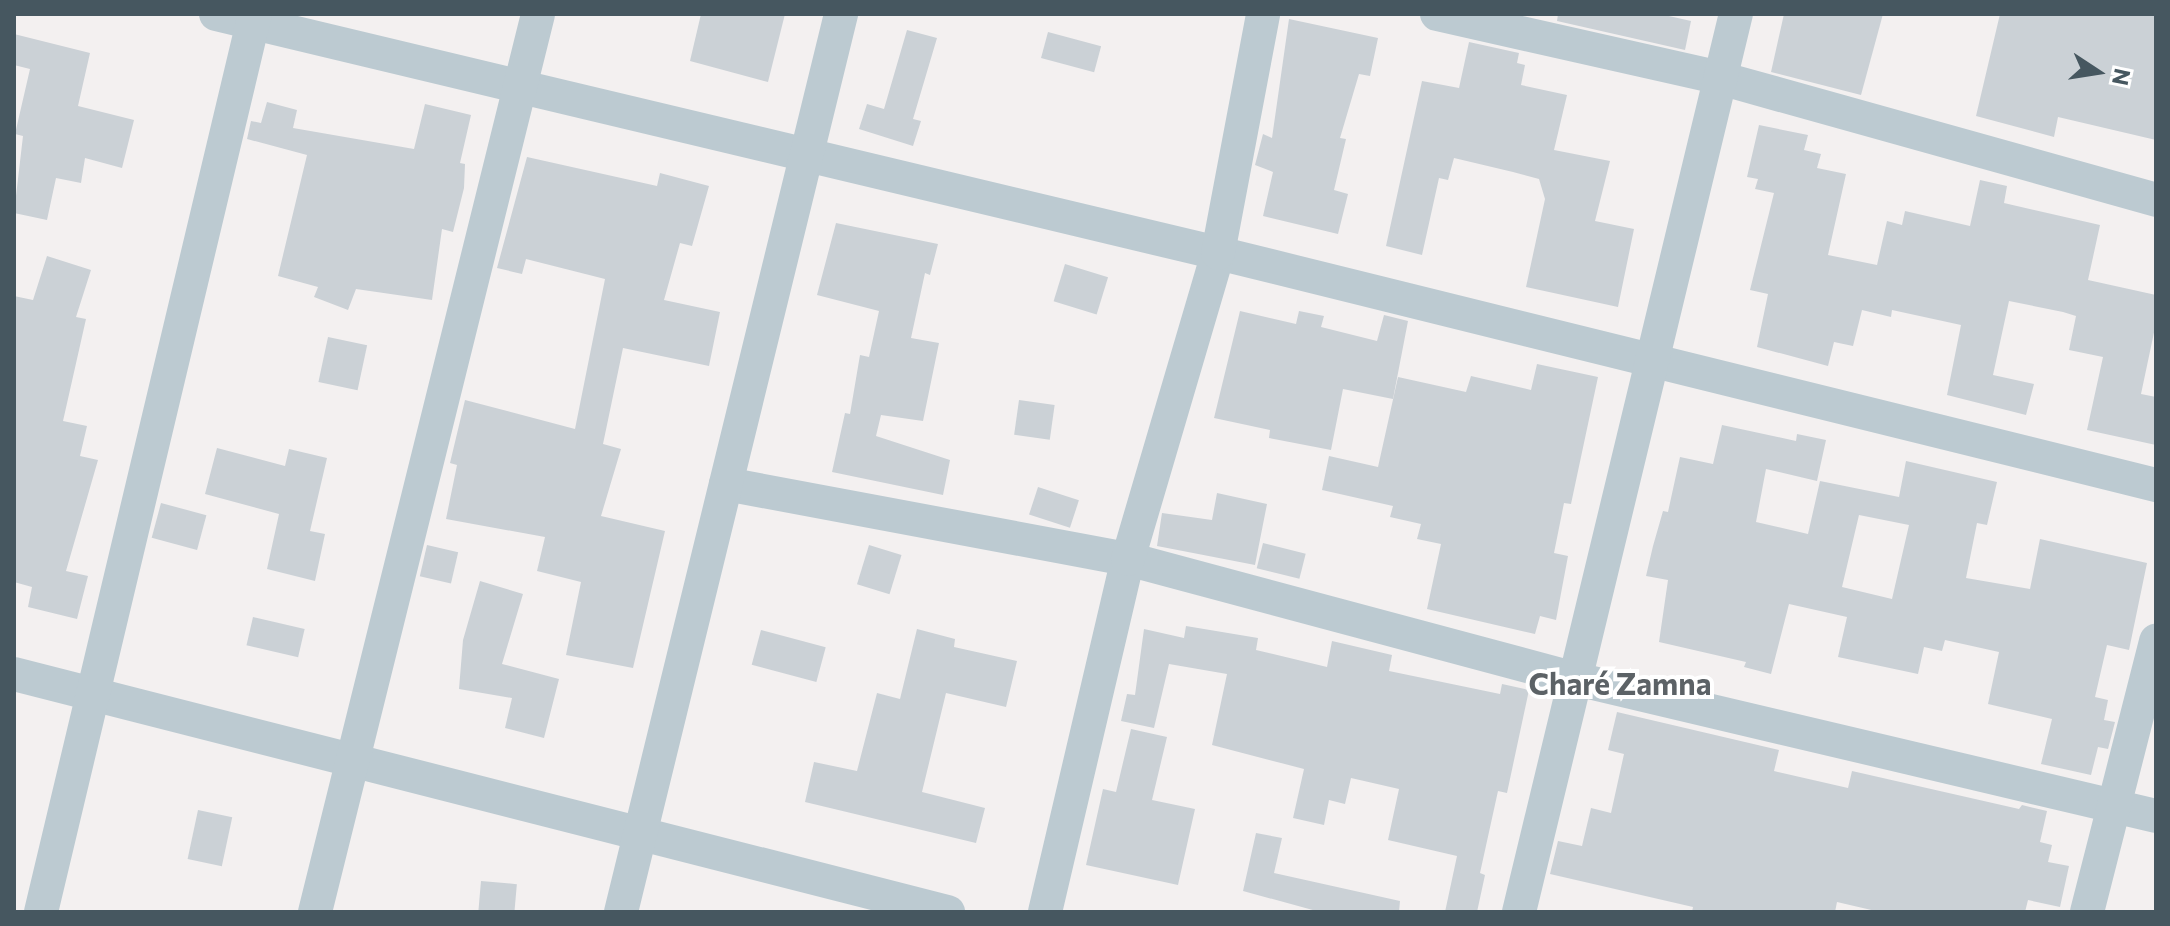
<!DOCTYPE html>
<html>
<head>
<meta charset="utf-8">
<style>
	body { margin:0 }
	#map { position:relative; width:2170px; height:926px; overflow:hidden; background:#f3f0f0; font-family:Commissioner,sans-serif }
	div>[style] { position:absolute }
	.building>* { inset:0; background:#cbd1d6; transform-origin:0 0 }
	.minor>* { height:34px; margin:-17px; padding:0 17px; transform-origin:17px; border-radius:17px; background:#bccad1 }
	span { translate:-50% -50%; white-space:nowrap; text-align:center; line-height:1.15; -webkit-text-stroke:8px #fff; paint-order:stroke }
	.district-label { font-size:30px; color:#5c6266; font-weight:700 }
	.frame { position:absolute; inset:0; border:16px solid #465760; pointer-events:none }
	.north { position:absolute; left:2058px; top:32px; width:80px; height:80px; -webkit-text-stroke:6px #fff; paint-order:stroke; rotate:102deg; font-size:22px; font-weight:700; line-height:32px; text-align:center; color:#465760 }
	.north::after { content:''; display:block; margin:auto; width:28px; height:36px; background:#465760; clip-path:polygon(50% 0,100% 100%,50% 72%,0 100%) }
</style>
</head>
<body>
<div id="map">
	<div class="building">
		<i style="clip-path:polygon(701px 14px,785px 14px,768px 82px,690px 61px)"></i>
		<i style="clip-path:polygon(1558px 14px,1660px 14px,1691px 21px,1685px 50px,1557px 21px)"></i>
		<i style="clip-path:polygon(1784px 14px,1883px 14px,1861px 95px,1771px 72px)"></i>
		<i style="clip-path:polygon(2000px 14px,2156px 14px,2156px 140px,2058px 117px,2054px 137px,1976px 116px)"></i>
		<i style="clip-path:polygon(1289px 19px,1378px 38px,1370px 76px,1359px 74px,1340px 138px,1346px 139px,1334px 190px,1348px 194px,1338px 234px,1263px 216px,1273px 172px,1255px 165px,1263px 134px,1272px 138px)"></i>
		<i style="clip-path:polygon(907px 30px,937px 38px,913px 119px,921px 121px,913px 146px,859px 129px,867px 104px,884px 109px)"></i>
		<i style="left:1048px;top:32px;width:55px;height:27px;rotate:15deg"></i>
		<i style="clip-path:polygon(14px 34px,90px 53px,78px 106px,134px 120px,122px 168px,85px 158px,81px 183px,56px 178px,47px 220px,14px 213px,23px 136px,15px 134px,30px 69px,14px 65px)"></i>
		<i style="clip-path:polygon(1469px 42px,1519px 53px,1517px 63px,1525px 65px,1521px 85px,1567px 95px,1554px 150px,1610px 161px,1595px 221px,1634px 229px,1618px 307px,1526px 287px,1545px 199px,1539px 179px,1513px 172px,1454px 158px,1448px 180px,1439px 178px,1422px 255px,1386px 246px,1422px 81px,1459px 88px)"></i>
		<i style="clip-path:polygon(267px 102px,297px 110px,293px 128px,414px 149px,425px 104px,471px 115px,460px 163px,465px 164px,464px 188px,453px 232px,442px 229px,432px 300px,356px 289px,348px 310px,314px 297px,318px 287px,278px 276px,307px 155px,247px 139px,251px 121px,261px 123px)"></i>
		<i style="clip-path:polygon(1759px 125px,1808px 135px,1804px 150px,1821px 154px,1817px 168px,1846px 174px,1828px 255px,1877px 265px,1887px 221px,1902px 225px,1905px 211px,1970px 226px,1980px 180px,2007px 186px,2004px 203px,2100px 225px,2088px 280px,2156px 295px,2156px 323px,2141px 394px,2156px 397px,2156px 445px,2087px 430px,2103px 357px,2069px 350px,2076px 316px,2063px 312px,2009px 301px,1993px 375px,2034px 384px,2026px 415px,1947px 395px,1961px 325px,1892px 310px,1891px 317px,1862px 310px,1853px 346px,1834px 342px,1828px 366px,1757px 347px,1768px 294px,1750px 290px,1774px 193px,1755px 189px,1758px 179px,1747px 177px)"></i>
		<i style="clip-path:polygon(527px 157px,657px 186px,660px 173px,709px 186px,692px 246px,680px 243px,664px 300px,720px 312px,709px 366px,623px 348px,603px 444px,621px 449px,601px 516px,665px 531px,633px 668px,566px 655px,581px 582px,537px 571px,545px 537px,446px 519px,457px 465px,450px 463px,465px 400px,575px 429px,605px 279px,526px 259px,522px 274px,497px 268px)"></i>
		<i style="clip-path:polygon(836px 223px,938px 244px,930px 275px,925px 273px,911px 338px,939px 343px,923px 421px,881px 415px,876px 436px,950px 460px,943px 495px,832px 472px,845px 413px,850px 414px,860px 355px,869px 357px,879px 311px,817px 295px)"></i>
		<i style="clip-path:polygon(47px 256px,91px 270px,76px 317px,86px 319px,63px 421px,87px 426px,80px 456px,98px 460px,66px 571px,88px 576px,77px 619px,28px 607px,32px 587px,14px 582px,14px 296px,33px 300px)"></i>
		<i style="left:1065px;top:264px;width:45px;height:39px;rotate:17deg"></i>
		<i style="clip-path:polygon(1240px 311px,1296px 324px,1299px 311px,1324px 316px,1321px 327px,1377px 341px,1384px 315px,1408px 321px,1393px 399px,1343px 389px,1331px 450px,1269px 438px,1270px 430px,1214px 418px)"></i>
		<i style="left:328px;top:337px;width:40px;height:46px;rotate:12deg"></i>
		<i style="clip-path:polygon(1537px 364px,1598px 377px,1571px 504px,1564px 503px,1554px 553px,1568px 556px,1556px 620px,1540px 616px,1535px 634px,1427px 609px,1441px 544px,1417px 539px,1421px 524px,1390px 517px,1393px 506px,1322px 490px,1329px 456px,1378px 467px,1398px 377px,1466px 392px,1471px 376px,1531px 390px)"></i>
		<i style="left:1019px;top:400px;width:36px;height:35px;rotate:8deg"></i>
		<i style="clip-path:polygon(evenodd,1722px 425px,1796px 441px,1797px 434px,1826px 440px,1817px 481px,1766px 469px,1756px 522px,1808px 534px,1820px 481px,1899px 497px,1906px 461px,1997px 482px,1987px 525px,1977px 523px,1966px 578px,2030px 589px,2040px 539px,2147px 563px,2129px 650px,2107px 645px,2095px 697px,2108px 700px,2104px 720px,2115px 722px,2108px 749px,2098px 747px,2091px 775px,2041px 764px,2052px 719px,1988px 704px,1999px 652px,1945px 640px,1942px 651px,1924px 647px,1918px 674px,1838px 657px,1847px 617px,1789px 604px,1771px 674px,1744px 667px,1746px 662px,1659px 642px,1668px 580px,1646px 576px,1653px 546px,1663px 511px,1668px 512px,1680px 457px,1713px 464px,1722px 425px,1859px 515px,1909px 525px,1892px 599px,1842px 587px,1859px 515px)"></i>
		<i style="clip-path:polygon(217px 448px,285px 466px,289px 449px,327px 458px,310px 531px,325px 534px,315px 581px,267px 569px,279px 514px,205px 494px)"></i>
		<i style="left:1038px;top:487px;width:43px;height:29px;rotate:18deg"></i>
		<i style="clip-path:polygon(1217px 493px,1267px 504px,1255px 565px,1157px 546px,1162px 513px,1212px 520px)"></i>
		<i style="left:161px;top:503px;width:47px;height:36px;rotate:15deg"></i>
		<i style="left:1263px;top:543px;width:44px;height:26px;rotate:14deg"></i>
		<i style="left:427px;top:545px;width:32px;height:32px;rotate:13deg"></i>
		<i style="left:869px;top:545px;width:34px;height:41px;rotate:17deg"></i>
		<i style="clip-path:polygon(480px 581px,523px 594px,502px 664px,559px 679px,544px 738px,505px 728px,512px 698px,459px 689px,463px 640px)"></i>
		<i style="left:253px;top:617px;width:53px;height:29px;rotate:13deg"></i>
		<i style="clip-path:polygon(1186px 626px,1258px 638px,1256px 650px,1327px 667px,1332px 641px,1392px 655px,1389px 671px,1500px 694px,1502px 684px,1529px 690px,1507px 793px,1498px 791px,1480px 873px,1485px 875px,1477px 912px,1445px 912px,1457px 856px,1388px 840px,1399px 789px,1351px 778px,1345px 804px,1329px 800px,1324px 825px,1293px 818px,1304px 769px,1212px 745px,1227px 674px,1169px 664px,1154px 728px,1121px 721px,1127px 694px,1135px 695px,1144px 629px,1184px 638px)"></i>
		<i style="clip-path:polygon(917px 629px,955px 639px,954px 647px,1017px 661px,1006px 707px,946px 693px,922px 792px,985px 808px,976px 843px,805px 802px,814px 762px,857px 771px,877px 693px,900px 699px)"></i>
		<i style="left:761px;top:630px;width:67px;height:36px;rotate:15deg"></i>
		<i style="clip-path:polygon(1617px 712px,1779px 750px,1774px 771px,1848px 788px,1852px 771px,2019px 809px,2022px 805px,2047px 811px,2040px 842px,2052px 845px,2048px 862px,2069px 866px,2060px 907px,2028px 900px,2025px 912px,1880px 912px,1837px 902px,1835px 912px,1692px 912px,1693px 907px,1550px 874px,1558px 841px,1582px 846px,1591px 808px,1611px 813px,1624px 754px,1608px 750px)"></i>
		<i style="clip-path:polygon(1131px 729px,1167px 737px,1152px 800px,1195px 809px,1178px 885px,1086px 865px,1103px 789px,1116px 792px)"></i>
		<i style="left:198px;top:810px;width:35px;height:50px;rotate:12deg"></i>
		<i style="clip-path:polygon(1256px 833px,1282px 838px,1274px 873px,1400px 901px,1399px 912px,1320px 912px,1243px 891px)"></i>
		<i style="left:481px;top:881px;width:36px;height:31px;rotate:5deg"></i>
	</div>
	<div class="minor">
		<i style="left:216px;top:14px;width:1030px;rotate:13.42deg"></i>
		<i style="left:1218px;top:253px;width:966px;rotate:13.89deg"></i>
		<i style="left:1437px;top:14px;width:290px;rotate:12.7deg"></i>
		<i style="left:1720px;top:78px;width:453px;rotate:15.6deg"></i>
		<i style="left:726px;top:484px;width:409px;rotate:10.6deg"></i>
		<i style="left:1128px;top:559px;width:464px;rotate:15deg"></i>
		<i style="left:1576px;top:679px;width:596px;rotate:13.29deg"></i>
		<i style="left:14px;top:674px;width:964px;rotate:14.3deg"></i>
		<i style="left:41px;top:912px;width:923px;rotate:-76.6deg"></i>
		<i style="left:315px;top:912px;width:925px;rotate:-76.05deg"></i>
		<i style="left:621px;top:912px;width:925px;rotate:-76.23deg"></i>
		<i style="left:1045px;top:912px;width:363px;rotate:-76.8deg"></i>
		<i style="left:1128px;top:559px;width:319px;rotate:-73.6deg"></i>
		<i style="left:1218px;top:253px;width:243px;rotate:-79.3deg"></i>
		<i style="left:1519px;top:912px;width:924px;rotate:-76.42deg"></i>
		<i style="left:2087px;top:912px;width:280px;rotate:-75.7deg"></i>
	</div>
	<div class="district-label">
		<span style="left:1620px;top:683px">Charé Zamna</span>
	</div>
	<div class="frame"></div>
	<div class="north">N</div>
</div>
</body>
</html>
